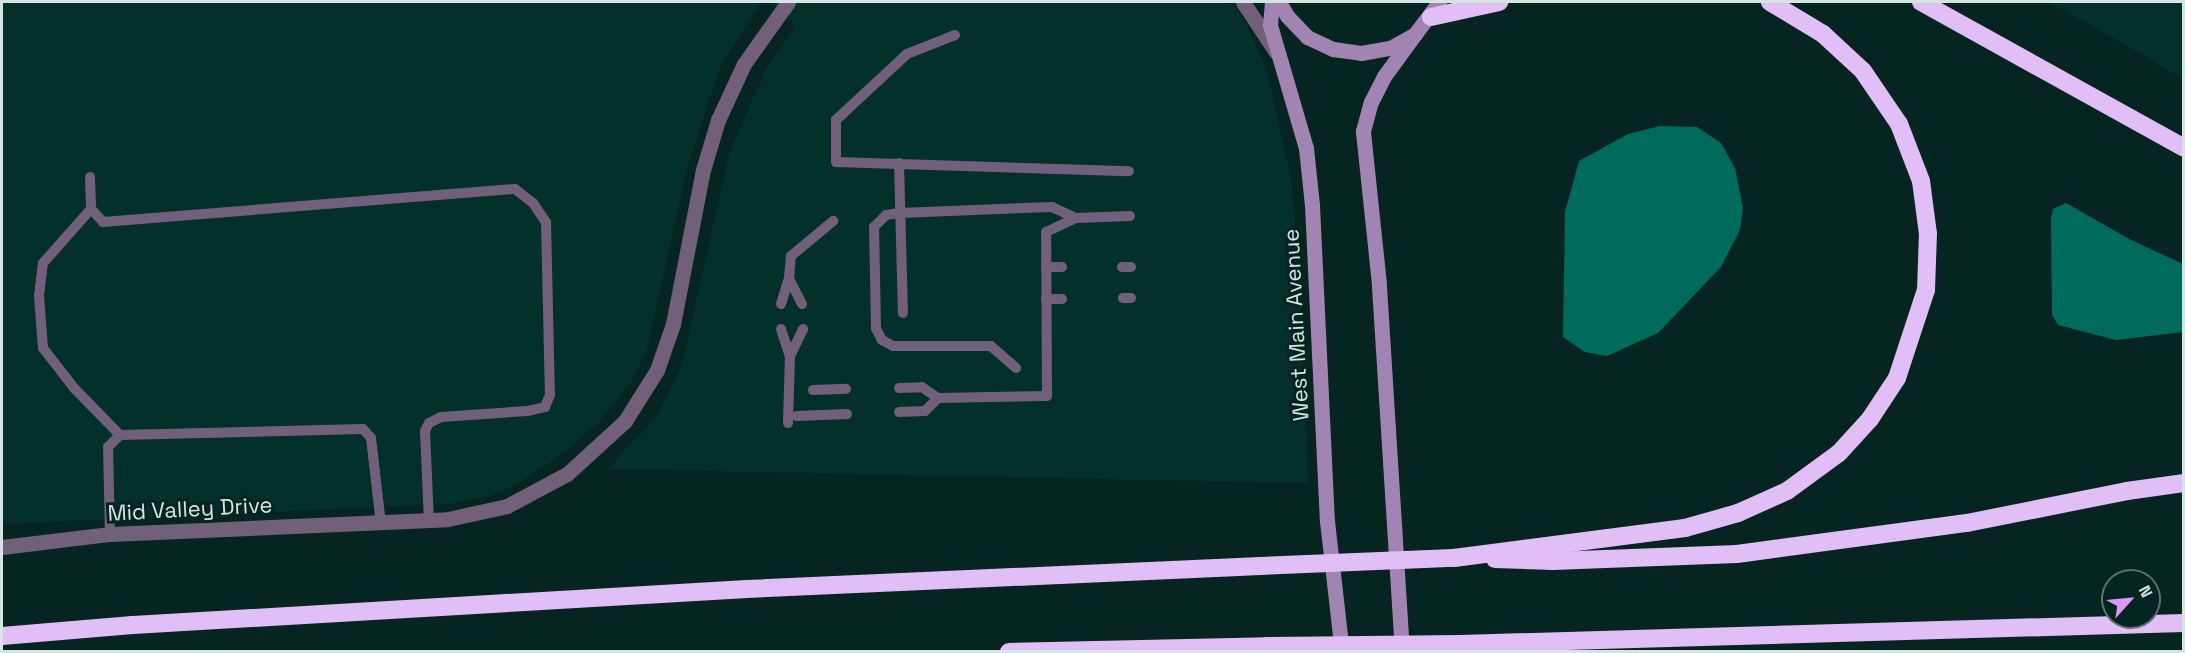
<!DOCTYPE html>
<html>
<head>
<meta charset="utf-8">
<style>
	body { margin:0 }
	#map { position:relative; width:2185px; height:653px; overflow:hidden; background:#062520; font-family:"Space Grotesk",sans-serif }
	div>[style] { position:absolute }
	.built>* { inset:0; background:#04302a }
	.water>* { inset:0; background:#006a5d }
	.service>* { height:10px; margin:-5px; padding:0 5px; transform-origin:5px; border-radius:5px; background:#72607b }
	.minor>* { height:15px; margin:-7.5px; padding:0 7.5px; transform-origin:7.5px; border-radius:7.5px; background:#72607b }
	.secondary>* { height:15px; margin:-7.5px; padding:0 7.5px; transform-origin:7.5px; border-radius:7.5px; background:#a184b1 }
	.motorway>* { height:18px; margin:-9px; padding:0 9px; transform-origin:9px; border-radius:9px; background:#e2bef6 }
	.motorway-bridge>* { height:18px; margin:-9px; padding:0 9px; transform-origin:9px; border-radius:9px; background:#e2bef6 }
	span { translate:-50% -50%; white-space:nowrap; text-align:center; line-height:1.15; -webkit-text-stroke:6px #062520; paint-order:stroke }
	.street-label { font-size:22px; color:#d5e6e2 }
	.frame { position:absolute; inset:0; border:3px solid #d5e6e2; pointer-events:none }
	.north { position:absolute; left:2101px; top:569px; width:60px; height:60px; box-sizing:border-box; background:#062520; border:2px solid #59726e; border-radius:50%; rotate:63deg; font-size:16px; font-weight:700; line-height:24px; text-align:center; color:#d5e6e2 }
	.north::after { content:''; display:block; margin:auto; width:21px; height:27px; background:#d89af8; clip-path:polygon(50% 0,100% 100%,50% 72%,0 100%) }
</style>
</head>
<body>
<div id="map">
	<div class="built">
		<i style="clip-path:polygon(2px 2px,761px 2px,722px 64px,707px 105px,687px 169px,646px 354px,631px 382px,598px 423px,560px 456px,517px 484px,489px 496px,447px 504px,2px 524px)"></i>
		<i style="clip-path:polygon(767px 2px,1230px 2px,1242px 16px,1266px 67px,1291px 178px,1299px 260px,1308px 483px,608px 469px,658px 414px,681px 368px,730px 151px,766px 69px,796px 26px)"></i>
		<i style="clip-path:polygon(2048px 2px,2183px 2px,2183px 79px,2110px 36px)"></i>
	</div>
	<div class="water">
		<i style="clip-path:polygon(1660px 126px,1697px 127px,1721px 143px,1735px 168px,1743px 208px,1740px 230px,1721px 267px,1658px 333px,1607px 356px,1585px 352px,1563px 337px,1565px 212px,1579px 161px,1628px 134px)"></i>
		<i style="clip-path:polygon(2066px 203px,2129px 239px,2183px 264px,2183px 332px,2116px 340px,2058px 325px,2052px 315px,2051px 219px,2053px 209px)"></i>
	</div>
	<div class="service">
		<i style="left:955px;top:35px;width:52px;rotate:158.4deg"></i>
		<i style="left:907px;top:54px;width:97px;rotate:137.1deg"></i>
		<i style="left:836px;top:120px;width:42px;rotate:90deg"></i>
		<i style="left:836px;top:162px;width:293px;rotate:1.8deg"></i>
		<i style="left:899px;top:163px;width:150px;rotate:88.5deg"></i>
		<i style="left:90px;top:177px;width:32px;rotate:88deg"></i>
		<i style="left:91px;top:209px;width:18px;rotate:47deg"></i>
		<i style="left:103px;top:222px;width:413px;rotate:-4.6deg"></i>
		<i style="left:515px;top:189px;width:23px;rotate:38deg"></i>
		<i style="left:533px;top:203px;width:23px;rotate:56deg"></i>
		<i style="left:546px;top:222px;width:173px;rotate:88.7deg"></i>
		<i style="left:550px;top:395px;width:13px;rotate:113deg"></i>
		<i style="left:545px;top:407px;width:18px;rotate:167deg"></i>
		<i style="left:527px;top:411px;width:86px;rotate:176deg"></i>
		<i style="left:441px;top:417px;width:13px;rotate:153deg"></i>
		<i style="left:429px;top:423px;width:9px;rotate:117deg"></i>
		<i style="left:425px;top:431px;width:90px;rotate:87.5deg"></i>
		<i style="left:91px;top:209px;width:72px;rotate:131.6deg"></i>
		<i style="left:43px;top:263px;width:33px;rotate:97deg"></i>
		<i style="left:39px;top:296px;width:52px;rotate:85.6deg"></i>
		<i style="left:43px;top:348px;width:51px;rotate:52.2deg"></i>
		<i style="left:74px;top:388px;width:66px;rotate:45.6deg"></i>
		<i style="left:1046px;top:267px;width:16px"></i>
		<i style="left:1122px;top:267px;width:9px"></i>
		<i style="left:1123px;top:298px;width:8px"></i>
		<i style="left:1046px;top:299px;width:16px"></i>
		<i style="left:781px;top:304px;width:27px;rotate:-73deg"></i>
		<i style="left:802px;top:304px;width:29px;rotate:-117deg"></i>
		<i style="left:789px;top:278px;width:22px;rotate:-85deg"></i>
		<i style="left:791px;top:256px;width:55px;rotate:-39.8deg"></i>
		<i style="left:781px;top:329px;width:28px;rotate:72deg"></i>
		<i style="left:1016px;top:368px;width:33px;rotate:-139deg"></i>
		<i style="left:991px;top:346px;width:98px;rotate:180deg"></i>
		<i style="left:893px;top:346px;width:13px;rotate:-151deg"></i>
		<i style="left:882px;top:340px;width:13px;rotate:-117deg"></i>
		<i style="left:876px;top:328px;width:101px;rotate:-91.1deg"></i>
		<i style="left:874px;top:227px;width:17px;rotate:-45deg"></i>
		<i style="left:886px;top:215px;width:14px;rotate:-8deg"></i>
		<i style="left:900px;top:213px;width:152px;rotate:-2.3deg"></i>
		<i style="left:1052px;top:207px;width:26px;rotate:25deg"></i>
		<i style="left:899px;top:388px;width:23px;rotate:-2deg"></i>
		<i style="left:922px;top:387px;width:19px;rotate:35deg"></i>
		<i style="left:938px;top:398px;width:109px;rotate:-1.1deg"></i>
		<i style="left:1047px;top:396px;width:164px;rotate:-90.3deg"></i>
		<i style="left:1046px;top:232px;width:33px;rotate:-25deg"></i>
		<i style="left:1076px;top:218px;width:54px;rotate:-2.1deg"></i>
		<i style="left:813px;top:390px;width:33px;rotate:-2deg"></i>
		<i style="left:899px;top:412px;width:26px;rotate:-2deg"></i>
		<i style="left:925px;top:411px;width:18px;rotate:-45deg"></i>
		<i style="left:797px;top:416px;width:50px;rotate:-2.3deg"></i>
		<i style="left:788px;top:423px;width:67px;rotate:-88.3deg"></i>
		<i style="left:790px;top:356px;width:30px;rotate:-64deg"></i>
		<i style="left:110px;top:534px;width:87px;rotate:-91.3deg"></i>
		<i style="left:108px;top:447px;width:17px;rotate:-45deg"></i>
		<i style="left:120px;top:435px;width:243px;rotate:-1.4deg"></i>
		<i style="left:363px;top:429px;width:12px;rotate:48deg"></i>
		<i style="left:371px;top:438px;width:87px;rotate:83.4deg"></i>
	</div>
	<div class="minor">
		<i style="left:1243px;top:2px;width:60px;rotate:56.6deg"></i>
		<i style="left:2px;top:547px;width:109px;rotate:-6.9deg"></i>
		<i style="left:110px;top:534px;width:338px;rotate:-2.5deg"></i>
		<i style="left:448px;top:519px;width:60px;rotate:-12.4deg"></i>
		<i style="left:507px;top:506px;width:68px;rotate:-28.1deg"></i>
		<i style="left:567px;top:474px;width:79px;rotate:-42.4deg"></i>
		<i style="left:625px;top:421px;width:60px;rotate:-57.9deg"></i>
		<i style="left:657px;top:370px;width:49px;rotate:-70.8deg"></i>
		<i style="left:673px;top:324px;width:157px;rotate:-79deg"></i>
		<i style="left:703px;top:170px;width:52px;rotate:-73.3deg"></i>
		<i style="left:718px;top:120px;width:62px;rotate:-65.1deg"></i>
		<i style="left:744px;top:64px;width:76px;rotate:-54.6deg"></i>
	</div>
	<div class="secondary">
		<i style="left:1272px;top:2px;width:23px;rotate:95deg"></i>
		<i style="left:1270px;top:25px;width:128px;rotate:73.7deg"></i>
		<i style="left:1306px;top:148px;width:57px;rotate:84deg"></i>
		<i style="left:1312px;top:205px;width:316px;rotate:87.3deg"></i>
		<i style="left:1327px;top:521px;width:132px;rotate:83.5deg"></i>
		<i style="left:1279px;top:2px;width:16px;rotate:60deg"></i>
		<i style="left:1287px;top:16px;width:29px;rotate:46deg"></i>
		<i style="left:1307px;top:37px;width:29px;rotate:25deg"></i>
		<i style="left:1333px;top:49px;width:28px;rotate:8deg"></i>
		<i style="left:1361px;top:53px;width:29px;rotate:-10deg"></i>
		<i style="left:1390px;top:48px;width:29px;rotate:-29deg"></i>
		<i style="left:1415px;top:34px;width:40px;rotate:-53deg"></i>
		<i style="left:1402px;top:652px;width:369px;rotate:-93.6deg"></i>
		<i style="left:1379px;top:284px;width:154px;rotate:-96deg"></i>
		<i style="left:1363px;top:131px;width:30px;rotate:-75deg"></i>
		<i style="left:1371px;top:102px;width:30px;rotate:-63deg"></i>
		<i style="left:1385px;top:75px;width:51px;rotate:-53.8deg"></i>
	</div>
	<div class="motorway">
		<i style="left:1921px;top:2px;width:301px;rotate:29deg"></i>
		<i style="left:1431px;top:17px;width:70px;rotate:-12.4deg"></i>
		<i style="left:1454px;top:558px;width:233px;rotate:-7.4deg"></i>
		<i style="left:1685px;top:528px;width:55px;rotate:-15.8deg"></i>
		<i style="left:1738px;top:513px;width:54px;rotate:-24.2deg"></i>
		<i style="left:1787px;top:491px;width:64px;rotate:-36.2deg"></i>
		<i style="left:1839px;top:453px;width:46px;rotate:-47.6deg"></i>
		<i style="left:1870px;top:419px;width:49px;rotate:-56.6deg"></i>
		<i style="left:1897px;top:378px;width:93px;rotate:-71.8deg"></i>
		<i style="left:1926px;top:290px;width:56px;rotate:-88deg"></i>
		<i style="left:1928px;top:234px;width:53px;rotate:-97.5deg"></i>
		<i style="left:1921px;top:181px;width:61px;rotate:-111.1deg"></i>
		<i style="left:1899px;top:124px;width:64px;rotate:-124.2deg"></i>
		<i style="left:1863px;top:71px;width:54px;rotate:-137.2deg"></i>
		<i style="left:1823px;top:34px;width:62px;rotate:-148.9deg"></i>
		<i style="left:1495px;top:559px;width:58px;rotate:2deg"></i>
		<i style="left:1553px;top:561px;width:184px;rotate:-2.2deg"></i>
		<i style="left:1737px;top:554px;width:232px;rotate:-7.7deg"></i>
		<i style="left:1967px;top:523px;width:163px;rotate:-11.3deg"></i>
		<i style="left:2127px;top:491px;width:58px;rotate:-8deg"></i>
		<i style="left:2px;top:636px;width:131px;rotate:-4.8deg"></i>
		<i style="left:133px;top:625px;width:615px;rotate:-3.36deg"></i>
		<i style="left:747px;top:589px;width:514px;rotate:-2.57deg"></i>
		<i style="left:1460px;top:644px;width:724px;rotate:-1.66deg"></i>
		<i style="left:1009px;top:652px;width:258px;rotate:-1.3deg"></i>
	</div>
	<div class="motorway-bridge">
		<i style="left:1260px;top:566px;width:194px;rotate:-2.4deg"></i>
		<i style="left:1267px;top:646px;width:193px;rotate:-0.6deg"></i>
	</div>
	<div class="street-label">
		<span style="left:1296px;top:325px;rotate:-93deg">West Main Avenue</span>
		<span style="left:190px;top:509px;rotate:-3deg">Mid Valley Drive</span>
	</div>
	<div class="frame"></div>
	<div class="north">N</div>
</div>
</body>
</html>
